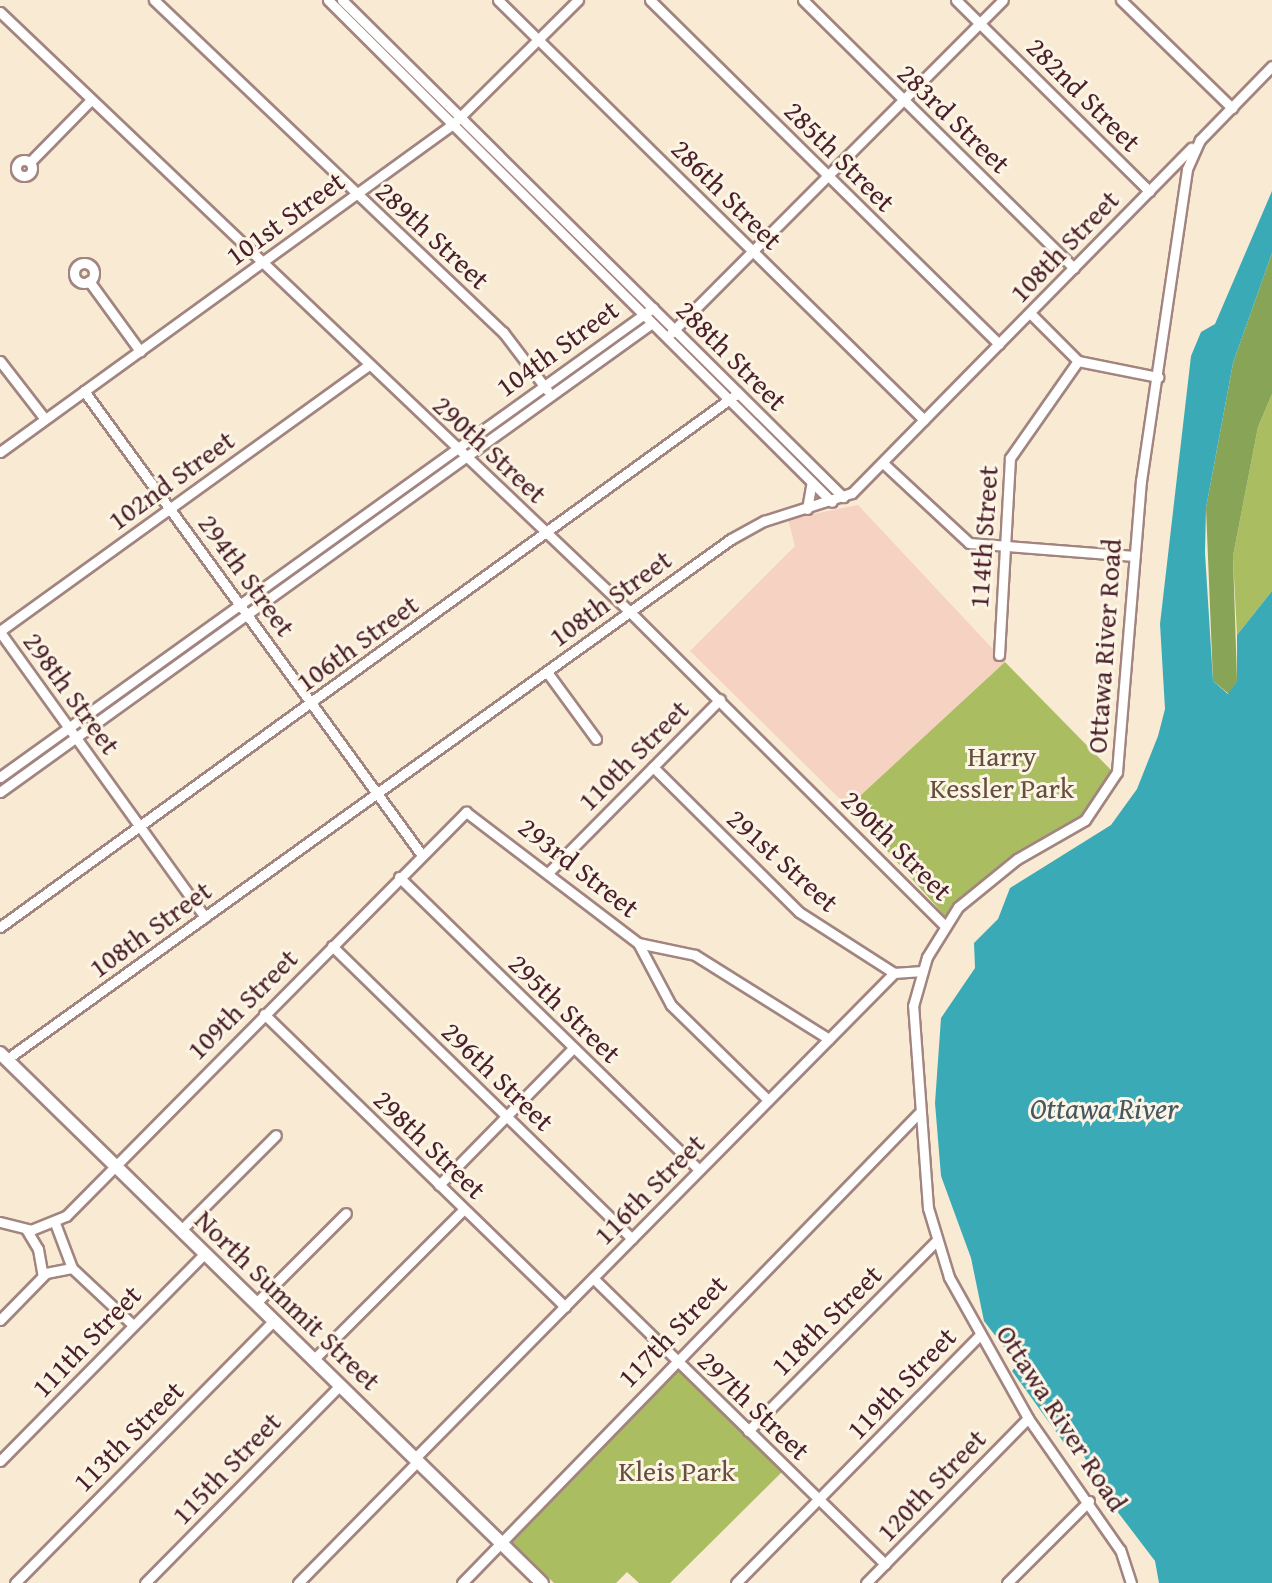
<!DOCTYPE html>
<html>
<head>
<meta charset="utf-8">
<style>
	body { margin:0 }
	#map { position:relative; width:1272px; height:1583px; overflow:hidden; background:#f9ead4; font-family:"Gentium Book Plus",serif }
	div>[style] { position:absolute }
	.built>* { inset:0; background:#f5d2c2 }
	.green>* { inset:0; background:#aabd61 }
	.forest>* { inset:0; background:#87a457 }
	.water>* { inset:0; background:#3aabb6 }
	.roads { filter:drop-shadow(2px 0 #a28480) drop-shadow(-2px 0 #a28480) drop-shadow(0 2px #a28480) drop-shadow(0 -2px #a28480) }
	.minor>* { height:9px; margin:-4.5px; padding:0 4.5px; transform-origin:4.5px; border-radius:4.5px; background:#fff }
	.minor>.ring { margin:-4.5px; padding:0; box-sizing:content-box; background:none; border:9px solid #fff; border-radius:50% }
	.major>* { height:12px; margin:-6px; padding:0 6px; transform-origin:6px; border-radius:6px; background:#fff }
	span { translate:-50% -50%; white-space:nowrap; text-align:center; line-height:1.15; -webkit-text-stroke:6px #fcf5e5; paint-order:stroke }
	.street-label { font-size:28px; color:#4a1f2b }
	.park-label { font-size:28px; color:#674e3b }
	.water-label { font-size:30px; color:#445763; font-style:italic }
</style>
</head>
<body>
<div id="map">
	<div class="built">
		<i style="clip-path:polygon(858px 505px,1005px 662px,848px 807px,690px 651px,795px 546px,788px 519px)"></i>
	</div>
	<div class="green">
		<i style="clip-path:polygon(1272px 394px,1272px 591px,1237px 635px,1233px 556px,1258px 427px)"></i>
		<i style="clip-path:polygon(1005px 662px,1112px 771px,1077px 821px,1000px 865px,945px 916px,848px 807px)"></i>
		<i style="clip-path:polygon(676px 1366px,782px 1472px,670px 1583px,639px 1583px,627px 1572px,616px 1583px,554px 1583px,511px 1541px)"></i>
	</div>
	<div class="forest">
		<i style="clip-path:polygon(1272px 253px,1272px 394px,1258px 427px,1233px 556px,1237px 681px,1229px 694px,1213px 681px,1206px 508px,1233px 363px)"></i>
	</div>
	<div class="water">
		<i style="clip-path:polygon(1272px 191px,1272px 253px,1233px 363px,1206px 508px,1205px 553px,1213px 681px,1228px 694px,1237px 681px,1237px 635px,1272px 591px,1272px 1583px,1159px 1583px,1155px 1561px,1104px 1494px,1079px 1447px,1067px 1447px,1012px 1371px,1021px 1361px,1016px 1347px,1004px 1347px,984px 1321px,971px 1258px,941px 1176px,935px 1103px,941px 1018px,975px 968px,974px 943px,998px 919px,1010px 888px,1111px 825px,1137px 789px,1158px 736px,1165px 709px,1160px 624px,1191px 356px,1201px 332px,1215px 324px)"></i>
	</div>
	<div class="roads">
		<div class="minor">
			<i style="left:154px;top:0;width:482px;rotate:43.6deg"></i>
			<i style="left:503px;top:332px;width:73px;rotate:52.8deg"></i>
			<i style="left:328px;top:0;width:711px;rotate:44.89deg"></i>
			<i style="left:342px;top:0;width:706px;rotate:44.77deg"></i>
			<i style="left:498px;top:0;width:598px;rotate:44.59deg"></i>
			<i style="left:650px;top:0;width:490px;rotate:44.6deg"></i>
			<i style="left:803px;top:0;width:381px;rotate:44.7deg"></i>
			<i style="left:956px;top:0;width:272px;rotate:44.7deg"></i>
			<i style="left:1121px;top:0;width:155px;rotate:44.2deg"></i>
			<i style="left:0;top:12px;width:870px;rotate:43.6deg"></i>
			<i style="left:630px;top:612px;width:443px;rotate:44.9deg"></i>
			<i class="ring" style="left:16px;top:160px;width:7px;height:7px"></i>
			<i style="left:30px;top:162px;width:86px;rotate:-45.5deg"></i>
			<i class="ring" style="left:74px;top:263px;width:11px;height:11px"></i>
			<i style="left:89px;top:281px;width:87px;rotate:53.9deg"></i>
			<i style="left:1030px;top:313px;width:68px;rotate:45deg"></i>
			<i style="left:1078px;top:361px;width:82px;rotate:11.3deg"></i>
			<i style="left:671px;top:333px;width:470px;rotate:-45.1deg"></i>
			<i style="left:0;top:361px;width:73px;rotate:52.2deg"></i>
			<i style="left:84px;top:391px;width:573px;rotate:53.95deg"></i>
			<i style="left:0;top:452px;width:559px;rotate:-35.91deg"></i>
			<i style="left:453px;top:124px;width:176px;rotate:-44.8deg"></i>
			<i style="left:883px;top:463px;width:117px;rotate:42.9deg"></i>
			<i style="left:969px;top:543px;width:166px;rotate:4.5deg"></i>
			<i style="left:807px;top:509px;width:27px;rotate:-80deg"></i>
			<i style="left:0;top:631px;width:453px;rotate:-35.8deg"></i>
			<i style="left:0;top:632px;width:351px;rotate:54.3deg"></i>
			<i style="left:999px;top:655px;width:197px;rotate:-86.8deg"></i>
			<i style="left:1010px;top:458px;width:118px;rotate:-55deg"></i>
			<i style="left:547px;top:672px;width:83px;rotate:53.8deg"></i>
			<i style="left:653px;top:767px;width:206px;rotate:44.8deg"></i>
			<i style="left:799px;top:912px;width:113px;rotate:32.7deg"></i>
			<i style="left:0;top:777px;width:804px;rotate:-35.69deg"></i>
			<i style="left:0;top:792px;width:803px;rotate:-35.73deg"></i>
			<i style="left:549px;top:872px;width:243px;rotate:-45.3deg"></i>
			<i style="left:399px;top:877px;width:419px;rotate:44.3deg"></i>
			<i style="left:0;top:927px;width:911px;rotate:-35.89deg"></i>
			<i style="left:638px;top:943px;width:58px;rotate:11.9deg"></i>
			<i style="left:695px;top:955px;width:158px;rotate:32.1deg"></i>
			<i style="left:332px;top:946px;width:419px;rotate:44.3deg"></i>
			<i style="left:264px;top:1014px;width:420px;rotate:44.2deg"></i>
			<i style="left:7px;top:1059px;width:891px;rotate:-35.69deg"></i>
			<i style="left:731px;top:539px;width:38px;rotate:-29deg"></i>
			<i style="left:764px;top:521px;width:92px;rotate:-17.7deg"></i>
			<i style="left:852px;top:493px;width:484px;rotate:-45.5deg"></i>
			<i style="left:439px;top:1185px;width:192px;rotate:-45.6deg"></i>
			<i style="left:0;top:1222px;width:32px;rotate:14deg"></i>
			<i style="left:31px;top:1230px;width:38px;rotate:-22deg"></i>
			<i style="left:66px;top:1216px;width:569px;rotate:-45.29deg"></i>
			<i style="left:466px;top:812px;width:216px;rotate:37.3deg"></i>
			<i style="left:638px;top:943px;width:70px;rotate:62deg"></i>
			<i style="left:671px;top:1005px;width:136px;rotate:44.4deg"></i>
			<i style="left:55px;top:1223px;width:48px;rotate:69.3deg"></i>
			<i style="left:26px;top:1229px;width:23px;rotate:59deg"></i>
			<i style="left:38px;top:1249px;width:27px;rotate:80deg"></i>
			<i style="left:181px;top:1230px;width:134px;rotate:-45deg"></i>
			<i style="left:593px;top:1278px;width:409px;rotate:44.4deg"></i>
			<i style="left:256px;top:1303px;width:127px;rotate:-45deg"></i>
			<i style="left:0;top:1320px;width:66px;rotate:-45.6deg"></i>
			<i style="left:46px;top:1273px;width:26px;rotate:-11deg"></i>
			<i style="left:72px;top:1268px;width:83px;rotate:43.1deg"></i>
			<i style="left:314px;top:1359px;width:212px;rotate:-45deg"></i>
			<i style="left:748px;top:1431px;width:267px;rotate:-45.3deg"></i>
			<i style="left:415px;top:1458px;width:682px;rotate:-45.36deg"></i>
			<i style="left:894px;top:973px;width:28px;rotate:-4deg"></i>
			<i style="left:0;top:1461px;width:292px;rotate:-45.4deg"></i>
			<i style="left:15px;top:1583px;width:369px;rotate:-45.4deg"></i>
			<i style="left:145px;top:1583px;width:278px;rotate:-45.4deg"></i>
			<i style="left:298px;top:1583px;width:171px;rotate:-45.5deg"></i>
			<i style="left:462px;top:1583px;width:654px;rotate:-45.81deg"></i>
			<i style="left:736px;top:1583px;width:348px;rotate:-45.5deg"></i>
			<i style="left:866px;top:1583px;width:231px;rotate:-45.5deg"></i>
			<i style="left:1007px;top:1583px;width:116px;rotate:-45deg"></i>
			<i style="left:1131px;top:1583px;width:35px;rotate:-108deg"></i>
			<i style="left:1120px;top:1550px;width:161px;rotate:-124.9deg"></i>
			<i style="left:1028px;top:1418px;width:162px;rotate:-119.3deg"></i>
			<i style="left:949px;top:1277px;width:72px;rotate:-106.9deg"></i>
			<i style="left:928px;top:1208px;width:203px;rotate:-94.2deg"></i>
			<i style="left:913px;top:1006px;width:51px;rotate:-74.1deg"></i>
			<i style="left:927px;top:957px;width:59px;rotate:-58.2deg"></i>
			<i style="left:958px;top:907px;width:76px;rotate:-39.1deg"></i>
			<i style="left:1017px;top:859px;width:78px;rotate:-29.8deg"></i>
			<i style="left:1085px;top:820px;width:58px;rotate:-56.3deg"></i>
			<i style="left:1117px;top:772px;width:292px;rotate:-85.3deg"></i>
			<i style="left:1141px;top:481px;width:315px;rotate:-81.6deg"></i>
			<i style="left:1187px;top:169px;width:32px;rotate:-66deg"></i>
			<i style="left:1200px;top:140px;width:103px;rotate:-45.8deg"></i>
		</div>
		<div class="major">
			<i style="left:0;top:1053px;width:758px;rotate:44.36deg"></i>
		</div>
	</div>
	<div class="street-label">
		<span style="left:1084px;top:94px;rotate:45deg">282nd Street</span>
		<span style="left:954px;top:118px;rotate:44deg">283rd Street</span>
		<span style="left:840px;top:156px;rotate:45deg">285th Street</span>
		<span style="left:727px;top:194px;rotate:45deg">286th Street</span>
		<span style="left:285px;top:218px;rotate:-36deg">101st Street</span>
		<span style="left:433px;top:235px;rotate:43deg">289th Street</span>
		<span style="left:1064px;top:246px;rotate:-46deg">108th Street</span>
		<span style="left:557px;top:348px;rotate:-36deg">104th Street</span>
		<span style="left:732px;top:355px;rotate:45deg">288th Street</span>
		<span style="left:490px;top:449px;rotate:43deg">290th Street</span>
		<span style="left:171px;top:480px;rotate:-36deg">102nd Street</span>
		<span style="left:983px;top:537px;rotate:-86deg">114th Street</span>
		<span style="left:247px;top:575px;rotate:54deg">294th Street</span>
		<span style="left:610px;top:598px;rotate:-36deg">108th Street</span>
		<span style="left:357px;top:643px;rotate:-36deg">106th Street</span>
		<span style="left:1104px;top:646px;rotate:-86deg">Ottawa River Road</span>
		<span style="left:72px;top:693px;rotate:54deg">298th Street</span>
		<span style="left:633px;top:755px;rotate:-45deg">110th Street</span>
		<span style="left:897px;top:845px;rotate:45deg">290th Street</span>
		<span style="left:783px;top:860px;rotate:42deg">291st Street</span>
		<span style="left:579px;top:867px;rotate:38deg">293rd Street</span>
		<span style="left:150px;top:929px;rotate:-36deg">108th Street</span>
		<span style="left:242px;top:1004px;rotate:-45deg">109th Street</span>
		<span style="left:565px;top:1008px;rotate:44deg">295th Street</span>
		<span style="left:498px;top:1076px;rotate:44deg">296th Street</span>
		<span style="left:430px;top:1144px;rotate:44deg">298th Street</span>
		<span style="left:649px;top:1189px;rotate:-45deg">116th Street</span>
		<span style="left:288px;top:1300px;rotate:44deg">North Summit Street</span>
		<span style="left:826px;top:1320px;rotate:-45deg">118th Street</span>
		<span style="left:672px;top:1331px;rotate:-46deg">117th Street</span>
		<span style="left:86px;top:1341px;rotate:-46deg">111th Street</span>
		<span style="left:901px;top:1383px;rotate:-46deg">119th Street</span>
		<span style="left:754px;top:1405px;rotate:44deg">297th Street</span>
		<span style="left:1062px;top:1418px;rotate:57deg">Ottawa River Road</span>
		<span style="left:128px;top:1436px;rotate:-45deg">113th Street</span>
		<span style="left:226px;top:1468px;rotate:-46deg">115th Street</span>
		<span style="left:931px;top:1485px;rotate:-46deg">120th Street</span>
	</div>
	<div class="park-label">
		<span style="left:1002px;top:772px">Harry<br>Kessler Park</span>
		<span style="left:677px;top:1471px">Kleis Park</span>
	</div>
	<div class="water-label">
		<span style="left:1104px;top:1108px">Ottawa River</span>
	</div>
</div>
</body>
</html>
